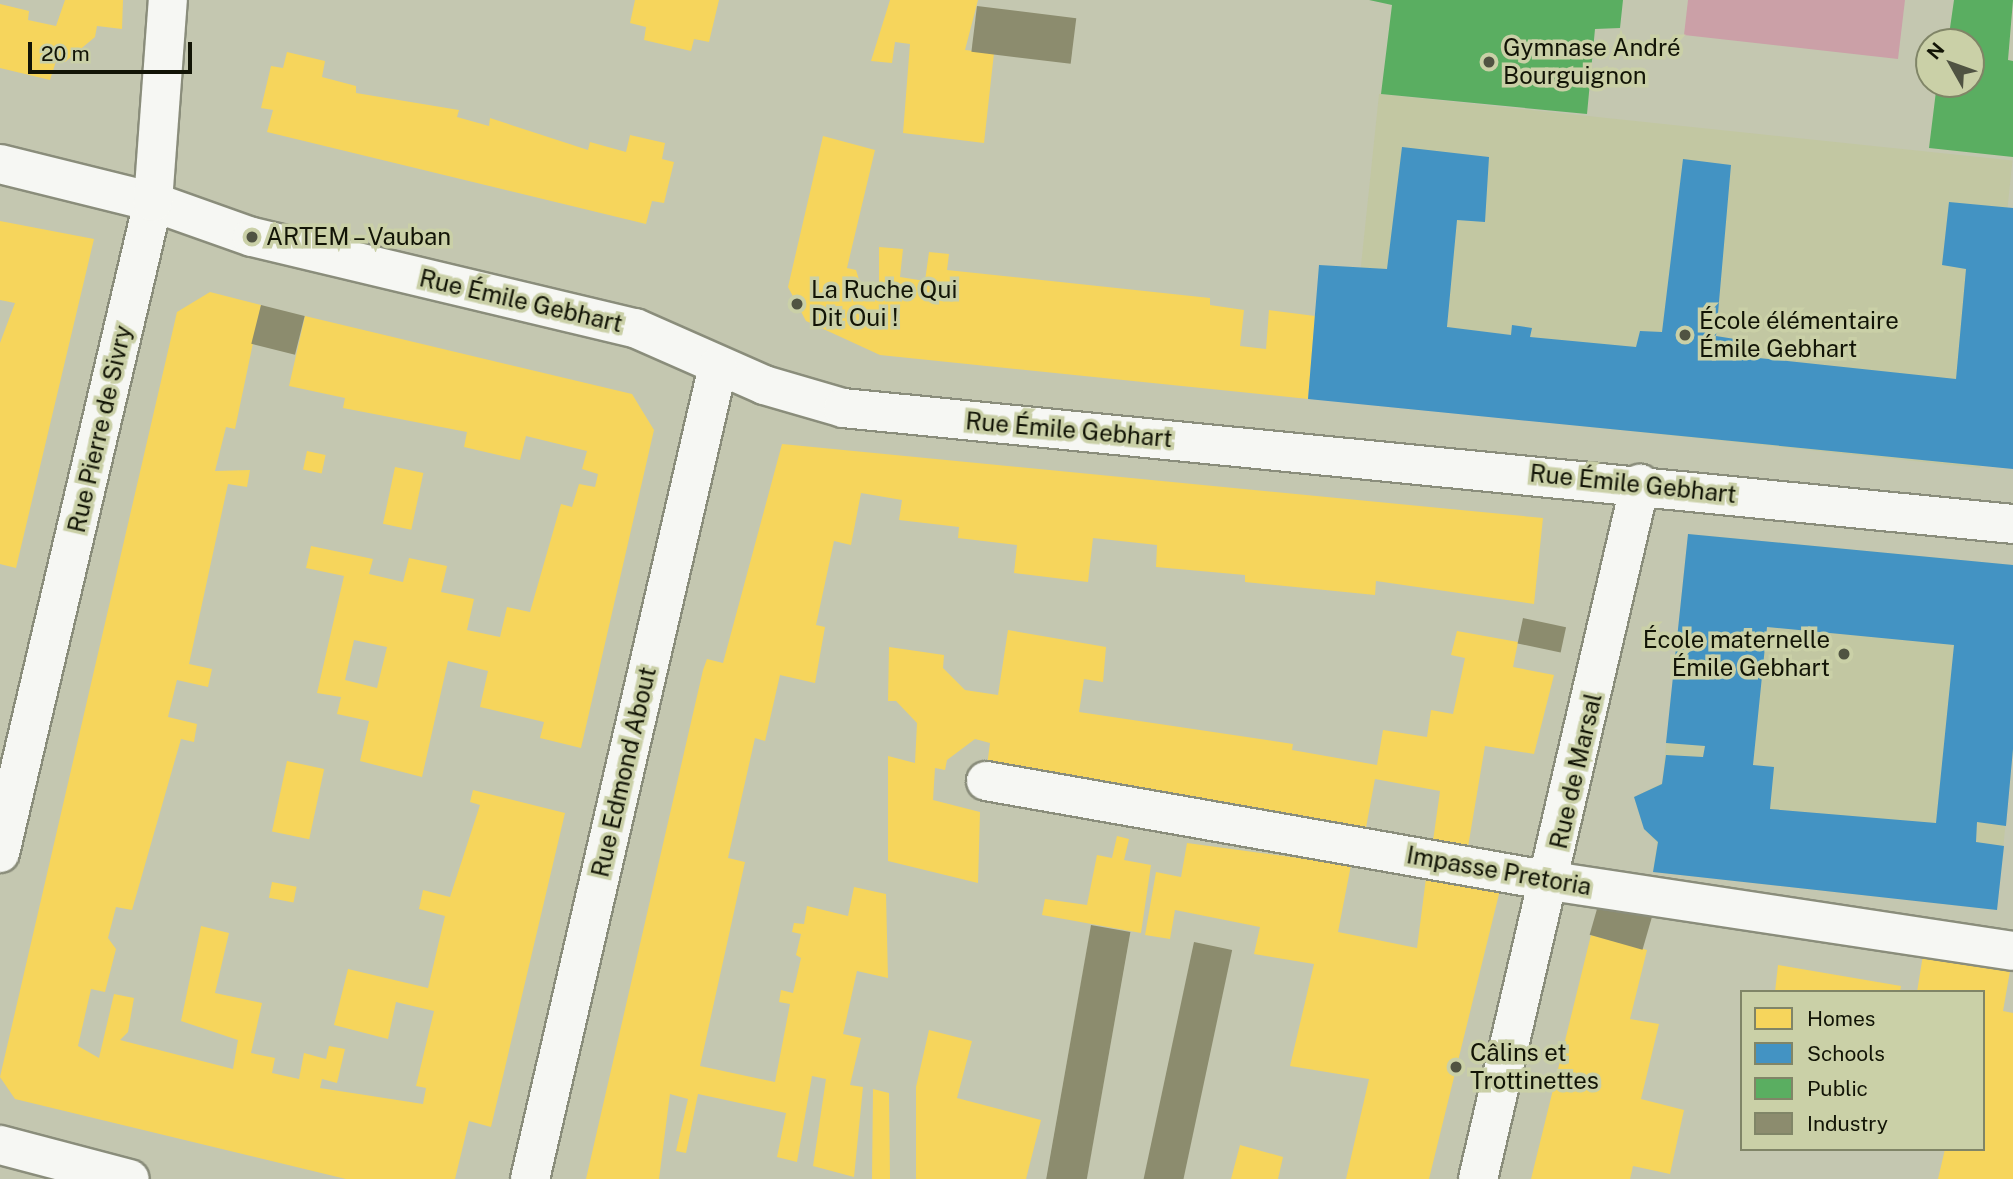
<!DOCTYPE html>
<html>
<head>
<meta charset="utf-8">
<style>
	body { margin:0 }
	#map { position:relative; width:2013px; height:1179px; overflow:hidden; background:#c4c7b0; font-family:"Public Sans",sans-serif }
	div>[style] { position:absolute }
	.built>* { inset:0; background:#c2c7a2; transform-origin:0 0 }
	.green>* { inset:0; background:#cba0a7 }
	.homes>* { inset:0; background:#f6d55c; transform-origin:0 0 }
	.schools>* { inset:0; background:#4393c3 }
	.public>* { inset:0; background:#5aae61 }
	.industry>* { inset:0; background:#8c8c6e; transform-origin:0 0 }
	.roads { filter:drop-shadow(2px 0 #8a8d7b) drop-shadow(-2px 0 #8a8d7b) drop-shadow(0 2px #8a8d7b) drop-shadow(0 -2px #8a8d7b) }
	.minor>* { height:38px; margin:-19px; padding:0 19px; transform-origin:19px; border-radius:19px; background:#f6f7f3 }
	.dots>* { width:19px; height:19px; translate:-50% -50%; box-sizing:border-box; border:4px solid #cad0a7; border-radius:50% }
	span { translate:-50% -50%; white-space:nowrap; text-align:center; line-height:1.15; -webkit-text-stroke:7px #cad0a7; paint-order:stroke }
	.poi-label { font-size:24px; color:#121406 }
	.left { translate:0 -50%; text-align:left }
	.right { translate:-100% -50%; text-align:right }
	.street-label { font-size:24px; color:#121406 }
	.legend { position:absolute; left:1740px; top:990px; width:245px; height:161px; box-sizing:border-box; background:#cad0a7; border:2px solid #808567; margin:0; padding:9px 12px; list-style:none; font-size:21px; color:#121406 }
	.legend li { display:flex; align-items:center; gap:14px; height:35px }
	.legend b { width:35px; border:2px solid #808567 }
	.north { position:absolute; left:1915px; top:28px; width:70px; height:70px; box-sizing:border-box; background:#cad0a7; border:2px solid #808567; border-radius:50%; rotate:310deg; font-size:19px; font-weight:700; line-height:28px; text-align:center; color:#121406 }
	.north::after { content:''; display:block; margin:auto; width:24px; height:32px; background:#505342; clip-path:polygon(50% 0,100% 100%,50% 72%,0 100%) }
	.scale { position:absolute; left:28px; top:42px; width:164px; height:32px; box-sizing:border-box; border:4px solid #121406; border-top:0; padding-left:9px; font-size:21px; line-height:24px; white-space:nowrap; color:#121406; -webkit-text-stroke:5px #cad0a7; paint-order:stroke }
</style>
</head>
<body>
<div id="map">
	<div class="built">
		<i style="left:1379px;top:94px;width:637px;height:309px;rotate:6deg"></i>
		<i style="clip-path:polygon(1688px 534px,2013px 565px,2013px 749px,1997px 910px,1653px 872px,1657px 843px,1644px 829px,1634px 797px,1662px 783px)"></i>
	</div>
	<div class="green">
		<i style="clip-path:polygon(1688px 0,1905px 0,1898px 59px,1684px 35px)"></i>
	</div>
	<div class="homes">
		<i style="clip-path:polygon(65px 0,123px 0,122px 29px,97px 26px,95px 37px,65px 62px,57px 58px,50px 80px,0 68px,0 4px,29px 11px,28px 20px,56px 26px)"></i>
		<i style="clip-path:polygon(635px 0,719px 0,709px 42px,694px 39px,691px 51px,644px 40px,646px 27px,630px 23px)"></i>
		<i style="clip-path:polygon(890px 0,978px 0,965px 50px,994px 53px,984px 143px,903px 133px,910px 44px,895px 42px,892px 63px,871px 61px)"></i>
		<i style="clip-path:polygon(287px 52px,325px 61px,322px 77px,356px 86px,356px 93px,459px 110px,457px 117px,489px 126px,490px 118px,588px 150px,590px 142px,626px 152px,630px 135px,665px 143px,662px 159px,674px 162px,664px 203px,652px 201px,646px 224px,267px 132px,273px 110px,261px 108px,271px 66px,283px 68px)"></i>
		<i style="clip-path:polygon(823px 136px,875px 150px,847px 268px,856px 270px,860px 283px,879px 291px,879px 247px,903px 249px,900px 277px,925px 281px,929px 252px,949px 254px,947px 270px,1210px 298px,1210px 305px,1244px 310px,1240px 346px,1266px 349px,1269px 310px,1315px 316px,1308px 399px,880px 355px,806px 321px,788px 287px)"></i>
		<i style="clip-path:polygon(0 221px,94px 239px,16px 568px,0 564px,0 343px,15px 303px,0 300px)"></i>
		<i style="clip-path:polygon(210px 292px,261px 305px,235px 429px,226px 427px,215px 471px,250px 470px,247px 487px,228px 484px,189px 664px,212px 669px,208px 687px,177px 680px,168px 717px,197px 724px,194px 742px,181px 739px,132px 910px,116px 907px,108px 938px,116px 949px,105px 992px,91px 989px,78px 1046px,99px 1058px,114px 994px,134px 998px,128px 1032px,120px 1040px,233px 1069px,238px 1040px,181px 1021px,201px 926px,229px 933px,215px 993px,262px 1003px,251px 1053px,275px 1058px,272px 1073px,299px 1079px,304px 1053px,326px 1059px,329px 1046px,345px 1049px,337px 1083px,322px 1079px,320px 1088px,423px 1104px,426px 1088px,416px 1086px,434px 1011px,396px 1002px,388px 1039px,334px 1025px,348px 969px,428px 988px,445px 916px,419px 909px,423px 890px,450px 897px,480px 805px,470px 802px,473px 790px,565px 813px,491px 1127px,469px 1121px,455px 1179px,346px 1179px,15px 1099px,0 1077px,177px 312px)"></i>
		<i style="clip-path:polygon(evenodd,305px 316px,632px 394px,654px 430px,581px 748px,540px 738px,544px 722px,480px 707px,488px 671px,448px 661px,422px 777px,360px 761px,369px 721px,337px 714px,341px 697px,317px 693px,344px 576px,306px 568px,311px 546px,373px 559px,369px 574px,403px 582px,409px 558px,447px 566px,441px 592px,474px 599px,467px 630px,500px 637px,507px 607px,530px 612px,561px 504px,572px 507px,579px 484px,595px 487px,598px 474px,582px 469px,587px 451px,526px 436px,520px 460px,464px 447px,467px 432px,343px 408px,345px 398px,289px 386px,305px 316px,354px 640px,387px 647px,377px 688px,345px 680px,354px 640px)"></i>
		<i style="clip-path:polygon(782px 444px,1543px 518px,1534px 604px,1376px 581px,1375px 595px,1245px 582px,1245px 575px,1156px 567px,1157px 545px,1093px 538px,1088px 582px,1014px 573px,1017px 545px,958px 538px,959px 527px,899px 520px,902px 500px,861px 493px,851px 545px,834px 541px,816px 625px,825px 627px,815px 683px,780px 675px,765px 741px,755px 738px,728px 858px,745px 862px,700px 1066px,775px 1082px,790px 1004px,779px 1002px,781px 990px,793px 993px,801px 958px,796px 955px,801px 934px,792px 932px,794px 923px,804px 924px,807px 906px,848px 916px,854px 887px,886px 894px,888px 978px,857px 971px,843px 1034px,861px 1038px,850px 1085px,863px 1087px,854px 1177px,813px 1166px,826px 1079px,812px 1076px,797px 1162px,777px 1157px,786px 1113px,698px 1094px,686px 1153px,676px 1151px,688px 1099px,670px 1094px,659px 1179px,586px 1179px,703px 670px,707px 659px,723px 663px)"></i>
		<i style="left:307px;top:451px;width:19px;height:19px;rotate:12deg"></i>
		<i style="left:395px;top:467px;width:29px;height:58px;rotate:12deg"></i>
		<i style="clip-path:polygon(1008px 630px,1106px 647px,1103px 682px,1084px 679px,1079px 712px,1293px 744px,1292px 750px,1377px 765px,1383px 730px,1427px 737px,1431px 710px,1453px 714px,1465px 658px,1451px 655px,1457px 631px,1518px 642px,1513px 667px,1554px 675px,1534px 754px,1485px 746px,1468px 847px,1433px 841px,1440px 791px,1375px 779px,1365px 833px,987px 766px,990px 743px,975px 739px,947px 760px,945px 770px,935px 768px,933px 800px,980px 812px,978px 883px,888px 861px,888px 756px,915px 763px,917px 723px,896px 701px,888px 701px,889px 647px,944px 655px,943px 668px,965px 690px,998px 695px)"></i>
		<i style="left:287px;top:761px;width:38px;height:72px;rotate:12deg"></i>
		<i style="clip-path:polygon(1117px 836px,1129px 839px,1124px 860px,1151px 865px,1141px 933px,1042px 915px,1045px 899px,1087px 905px,1097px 855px,1112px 858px)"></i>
		<i style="clip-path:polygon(1187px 843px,1351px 865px,1338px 932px,1417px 948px,1426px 878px,1500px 890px,1429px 1179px,1346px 1179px,1369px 1079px,1290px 1066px,1314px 964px,1254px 954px,1260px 927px,1175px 910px,1170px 939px,1145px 935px,1156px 872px,1181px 877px)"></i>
		<i style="left:272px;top:882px;width:25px;height:16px;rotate:11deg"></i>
		<i style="clip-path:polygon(1591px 935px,1647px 950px,1630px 1019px,1659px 1024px,1641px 1099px,1684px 1110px,1670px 1174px,1633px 1166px,1630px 1179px,1531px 1179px)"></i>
		<i style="clip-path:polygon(1923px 955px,2010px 971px,2003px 1011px,2013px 1013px,2013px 1179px,1938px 1179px,1945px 1149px,1983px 1149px,1983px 992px,1917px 992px)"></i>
		<i style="clip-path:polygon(1778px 965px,1901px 986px,1900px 992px,1775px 992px)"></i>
		<i style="clip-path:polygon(929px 1030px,972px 1041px,957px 1098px,1041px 1120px,1026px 1179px,916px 1179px,916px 1087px)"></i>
		<i style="clip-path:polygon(873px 1089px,889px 1093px,890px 1179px,872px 1179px)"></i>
		<i style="clip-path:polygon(1240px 1145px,1283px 1157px,1278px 1179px,1231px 1179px)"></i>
	</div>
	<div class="schools">
		<i style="clip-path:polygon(1402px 147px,1489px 157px,1485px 222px,1457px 220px,1447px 327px,1511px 335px,1512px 325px,1532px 328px,1530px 337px,1636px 347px,1640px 331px,1662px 332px,1683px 159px,1731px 165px,1716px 336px,1741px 340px,1740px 356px,1956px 379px,1966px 269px,1942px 265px,1949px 202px,2013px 208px,2013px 469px,1308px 399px,1319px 265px,1387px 269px)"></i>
		<i style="clip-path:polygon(evenodd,1688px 534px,2013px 565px,2013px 749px,2006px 826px,1977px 822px,1976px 842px,2004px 846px,1997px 910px,1653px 872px,1658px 842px,1644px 829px,1634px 797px,1662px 784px,1666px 755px,1703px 757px,1705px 746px,1666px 743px,1688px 534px,1767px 627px,1954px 645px,1936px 823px,1770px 809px,1774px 767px,1753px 765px,1767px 627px)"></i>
	</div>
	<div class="public">
		<i style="clip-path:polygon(1369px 0,1623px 0,1620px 28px,1595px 29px,1587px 114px,1381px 94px,1392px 5px)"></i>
		<i style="clip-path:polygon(1954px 0,2013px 0,2008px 60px,2013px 61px,2013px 157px,1929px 148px,1936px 91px,1943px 84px,1971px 84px,1971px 42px,1948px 42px)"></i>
	</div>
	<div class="industry">
		<i style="left:977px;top:6px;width:100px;height:46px;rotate:7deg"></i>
		<i style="left:261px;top:305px;width:45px;height:40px;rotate:14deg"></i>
		<i style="left:1523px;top:618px;width:44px;height:26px;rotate:12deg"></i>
		<i style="left:1599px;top:902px;width:55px;height:34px;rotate:16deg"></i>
		<i style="left:1091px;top:925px;width:40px;height:262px;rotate:10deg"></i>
		<i style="left:1194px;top:942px;width:39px;height:245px;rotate:12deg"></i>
	</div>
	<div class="roads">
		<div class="minor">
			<i style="left:0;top:164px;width:158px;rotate:13.9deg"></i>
			<i style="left:153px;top:202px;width:105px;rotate:19.5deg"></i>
			<i style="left:252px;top:237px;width:394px;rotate:13.4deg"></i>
			<i style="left:635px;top:328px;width:141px;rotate:23.8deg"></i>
			<i style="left:764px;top:385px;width:82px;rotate:16.2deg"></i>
			<i style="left:843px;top:408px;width:1176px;rotate:5.66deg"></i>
			<i style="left:986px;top:781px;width:574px;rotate:10.04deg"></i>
			<i style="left:1551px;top:881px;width:467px;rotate:8.6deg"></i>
			<i style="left:0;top:853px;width:669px;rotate:-76.77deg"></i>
			<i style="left:153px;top:202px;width:203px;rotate:-85.8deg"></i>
			<i style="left:0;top:1145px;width:134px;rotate:14.7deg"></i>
			<i style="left:530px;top:1179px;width:834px;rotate:-76.98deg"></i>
			<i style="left:1478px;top:1179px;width:714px;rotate:-76.88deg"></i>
		</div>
	</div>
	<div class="dots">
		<i style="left:1489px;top:62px;background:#505342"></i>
		<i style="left:252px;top:237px;background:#505342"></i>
		<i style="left:797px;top:304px;background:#505342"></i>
		<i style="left:1685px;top:335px;background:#505342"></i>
		<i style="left:1844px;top:654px;background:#505342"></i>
		<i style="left:1456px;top:1067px;background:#505342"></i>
	</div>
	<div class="poi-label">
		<span class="left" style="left:1503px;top:62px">Gymnase André<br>Bourguignon</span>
		<span class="left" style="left:266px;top:237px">ARTEM – Vauban</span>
		<span class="left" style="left:811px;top:304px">La Ruche Qui<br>Dit Oui !</span>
		<span class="left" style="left:1699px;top:335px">École élémentaire<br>Émile Gebhart</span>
		<span class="right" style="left:1830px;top:654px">École maternelle<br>Émile Gebhart</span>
		<span class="left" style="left:1470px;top:1067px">Câlins et<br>Trottinettes</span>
	</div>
	<div class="street-label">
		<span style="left:521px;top:301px;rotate:13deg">Rue Émile Gebhart</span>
		<span style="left:100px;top:429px;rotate:-77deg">Rue Pierre de Sivry</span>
		<span style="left:1069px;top:430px;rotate:5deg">Rue Émile Gebhart</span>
		<span style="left:1633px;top:484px;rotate:6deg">Rue Émile Gebhart</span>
		<span style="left:1576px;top:771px;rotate:-77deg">Rue de Marsal</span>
		<span style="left:624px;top:772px;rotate:-77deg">Rue Edmond About</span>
		<span style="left:1499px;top:871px;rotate:10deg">Impasse Pretoria</span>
	</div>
	<ul class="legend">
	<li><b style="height:19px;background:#f6d55c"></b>Homes</li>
	<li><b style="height:19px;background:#4393c3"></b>Schools</li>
	<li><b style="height:19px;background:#5aae61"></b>Public</li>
	<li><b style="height:19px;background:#8c8c6e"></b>Industry</li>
	</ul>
	<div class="north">N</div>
	<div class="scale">20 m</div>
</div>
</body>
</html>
